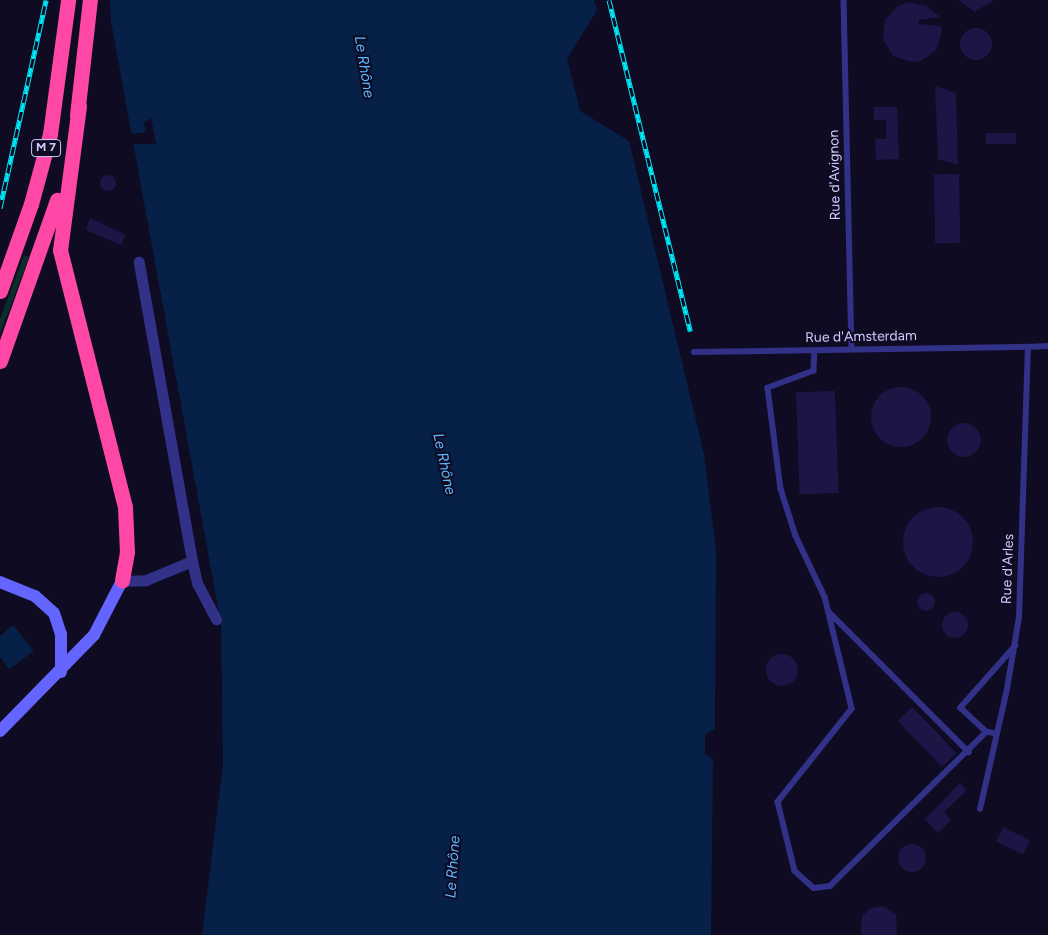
<!DOCTYPE html>
<html>
<head>
<meta charset="utf-8">
<style>
	body { margin:0 }
	#map { position:relative; width:1048px; height:935px; overflow:hidden; background:#0e0b23; font-family:Figtree,sans-serif }
	div>[style] { position:absolute }
	.green>* { inset:0; background:#0d2d2b }
	.water>* { inset:0; background:#062047 }
	.pier>* { inset:0; background:#0e0b23 }
	.building>* { inset:0; background:#1d1546; transform-origin:0 0 }
	.round { border-radius:50% }
	.lane>* { height:5.5px; margin:-2.75px; padding:0 2.75px; transform-origin:2.75px; border-radius:2.75px; background:#313187 }
	.street>* { height:11px; margin:-5.5px; padding:0 5.5px; transform-origin:5.5px; border-radius:5.5px; background:#313187 }
	.secondary>* { height:12px; margin:-6px; padding:0 6px; transform-origin:6px; border-radius:6px; background:#6465ff }
	.highway>* { height:15px; margin:-7.5px; padding:0 7.5px; transform-origin:7.5px; border-radius:7.5px; background:#ff48a6 }
	.rail>* { height:5px; margin-top:-2.5px; transform-origin:0; background:repeating-linear-gradient(90deg,#0e0b23 0 9px,#00e7f8 0 18px); box-sizing:border-box; border-block:1px solid #00e7f8 }
	span { translate:-50% -50%; white-space:nowrap; text-align:center; line-height:1.15; -webkit-text-stroke:4px #0e0b23; paint-order:stroke }
	.shield-label span { padding:1px 4px; background:#0e0b23; border:1px solid; border-radius:4px; -webkit-text-stroke-width:0 }
	.shield-label { font-size:12px; color:#d1cdff; font-weight:700 }
	.street-label { font-size:14px; color:#d1cdff }
	.water-label { font-size:15px; color:#5bb8ff; font-style:italic }
</style>
</head>
<body>
<div id="map">
	<div class="green">
		<i style="clip-path:polygon(24px 255px,29px 257px,0 334px,0 319px)"></i>
	</div>
	<div class="water">
		<i style="clip-path:polygon(110px 0,594px 0,597px 10px,567px 59px,580px 111px,629px 141px,704px 454px,716px 551px,715px 729px,705px 734px,705px 754px,713px 759px,711px 935px,202px 935px,223px 764px,221px 624px,111px 21px)"></i>
		<i style="clip-path:polygon(13px 625px,34px 651px,9px 669px,0 657px,0 636px)"></i>
	</div>
	<div class="pier">
		<i style="clip-path:polygon(151px 118px,156px 144px,133px 144px,131px 134px,146px 132px,144px 123px)"></i>
	</div>
	<div class="building">
		<i style="clip-path:polygon(958px 0,994px 0,975px 12px)"></i>
		<i style="clip-path:polygon(908px 2px,927px 6px,940px 17px,919px 20px,919px 24px,941px 26px,942px 30px,937px 49px,921px 61px,912px 62px,893px 56px,883px 39px,885px 20px,898px 6px)"></i>
		<i class="round" style="left:960px;top:28px;width:32px;height:32px"></i>
		<i style="clip-path:polygon(935px 86px,956px 93px,958px 165px,938px 159px)"></i>
		<i style="clip-path:polygon(874px 107px,897px 107px,899px 159px,876px 160px,875px 139px,886px 139px,886px 120px,874px 120px)"></i>
		<i style="left:1016px;top:133px;width:11px;height:30px;rotate:90deg"></i>
		<i style="left:959px;top:174px;width:69px;height:25px;rotate:89deg"></i>
		<i class="round" style="left:100px;top:175px;width:16px;height:16px"></i>
		<i style="clip-path:polygon(90px 218px,126px 235px,121px 245px,86px 230px)"></i>
		<i class="round" style="left:871px;top:387px;width:60px;height:60px"></i>
		<i style="left:835px;top:391px;width:102px;height:39px;rotate:88deg"></i>
		<i class="round" style="left:947px;top:423px;width:34px;height:34px"></i>
		<i class="round" style="left:903px;top:507px;width:70px;height:70px"></i>
		<i class="round" style="left:917px;top:593px;width:18px;height:18px"></i>
		<i class="round" style="left:942px;top:612px;width:26px;height:26px"></i>
		<i class="round" style="left:766px;top:654px;width:32px;height:32px"></i>
		<i style="left:912px;top:707px;width:64px;height:20px;rotate:46deg"></i>
		<i style="clip-path:polygon(960px 783px,967px 790px,944px 812px,951px 820px,938px 833px,925px 819px)"></i>
		<i style="left:1003px;top:827px;width:30px;height:16px;rotate:26deg"></i>
		<i class="round" style="left:898px;top:844px;width:28px;height:28px"></i>
		<i style="clip-path:polygon(882px 906px,896px 914px,897px 935px,861px 935px,862px 916px,871px 908px)"></i>
	</div>
	<div class="lane">
		<i style="left:844px;top:0;width:349px;rotate:88.7deg"></i>
		<i style="left:815px;top:350px;width:21px;rotate:93deg"></i>
		<i style="left:814px;top:371px;width:49px;rotate:159.7deg"></i>
		<i style="left:768px;top:388px;width:102px;rotate:82.7deg"></i>
		<i style="left:781px;top:489px;width:49px;rotate:72.3deg"></i>
		<i style="left:796px;top:536px;width:68px;rotate:64.6deg"></i>
		<i style="left:825px;top:597px;width:115px;rotate:76.4deg"></i>
		<i style="left:852px;top:709px;width:119px;rotate:128.5deg"></i>
		<i style="left:778px;top:802px;width:71px;rotate:76.2deg"></i>
		<i style="left:795px;top:871px;width:25px;rotate:42deg"></i>
		<i style="left:814px;top:888px;width:16px;rotate:-7deg"></i>
		<i style="left:830px;top:886px;width:219px;rotate:-44.6deg"></i>
		<i style="left:694px;top:352px;width:334px;rotate:-0.9deg"></i>
		<i style="left:829px;top:612px;width:198px;rotate:45deg"></i>
		<i style="left:997px;top:734px;width:11px;rotate:-170deg"></i>
		<i style="left:986px;top:732px;width:35px;rotate:-137deg"></i>
		<i style="left:960px;top:708px;width:83px;rotate:-48.4deg"></i>
		<i style="left:980px;top:809px;width:123px;rotate:-77.3deg"></i>
		<i style="left:1007px;top:689px;width:73px;rotate:-80.5deg"></i>
		<i style="left:1019px;top:617px;width:270px;rotate:-88.1deg"></i>
		<i style="left:1028px;top:347px;width:20px;rotate:-3deg"></i>
	</div>
	<div class="street">
		<i style="left:192px;top:561px;width:23px;rotate:77deg"></i>
		<i style="left:197px;top:583px;width:41px;rotate:62.2deg"></i>
		<i style="left:122px;top:581px;width:24px;rotate:-2deg"></i>
		<i style="left:146px;top:580px;width:50px;rotate:-22.4deg"></i>
		<i style="left:192px;top:561px;width:304px;rotate:-100.1deg"></i>
	</div>
	<div class="secondary">
		<i style="left:0;top:582px;width:38px;rotate:22deg"></i>
		<i style="left:35px;top:596px;width:25px;rotate:42deg"></i>
		<i style="left:54px;top:613px;width:22px;rotate:72deg"></i>
		<i style="left:61px;top:634px;width:38px;rotate:90deg"></i>
		<i style="left:0;top:731px;width:134px;rotate:-45.6deg"></i>
		<i style="left:94px;top:635px;width:61px;rotate:-62.6deg"></i>
	</div>
	<div class="highway">
		<i style="left:79px;top:106px;width:145px;rotate:97.5deg"></i>
		<i style="left:60px;top:250px;width:265px;rotate:75.8deg"></i>
		<i style="left:125px;top:507px;width:45px;rotate:87.5deg"></i>
		<i style="left:127px;top:552px;width:29px;rotate:100deg"></i>
		<i style="left:77px;top:115px;width:116px;rotate:-83.6deg"></i>
		<i style="left:0;top:291px;width:92px;rotate:-70.4deg"></i>
		<i style="left:31px;top:204px;width:73px;rotate:-74.8deg"></i>
		<i style="left:50px;top:134px;width:135px;rotate:-82.3deg"></i>
		<i style="left:0;top:361px;width:171px;rotate:-70.5deg"></i>
	</div>
	<div class="rail">
		<i style="left:609px;top:0;width:341px;rotate:76.2deg"></i>
		<i style="left:0;top:208px;width:213px;rotate:-77.5deg"></i>
	</div>
	<div class="shield-label">
		<span style="left:46px;top:148px">M 7</span>
	</div>
	<div class="street-label">
		<span style="left:835px;top:175px;rotate:-91deg">Rue d'Avignon</span>
		<span style="left:861px;top:337px;rotate:-1deg">Rue d'Amsterdam</span>
		<span style="left:1008px;top:569px;rotate:-88deg">Rue d'Arles</span>
	</div>
	<div class="water-label">
		<span style="left:364px;top:67px;rotate:81deg">Le Rhône</span>
		<span style="left:444px;top:464px;rotate:78deg">Le Rhône</span>
		<span style="left:453px;top:867px;rotate:-86deg">Le Rhône</span>
	</div>
</div>
</body>
</html>
